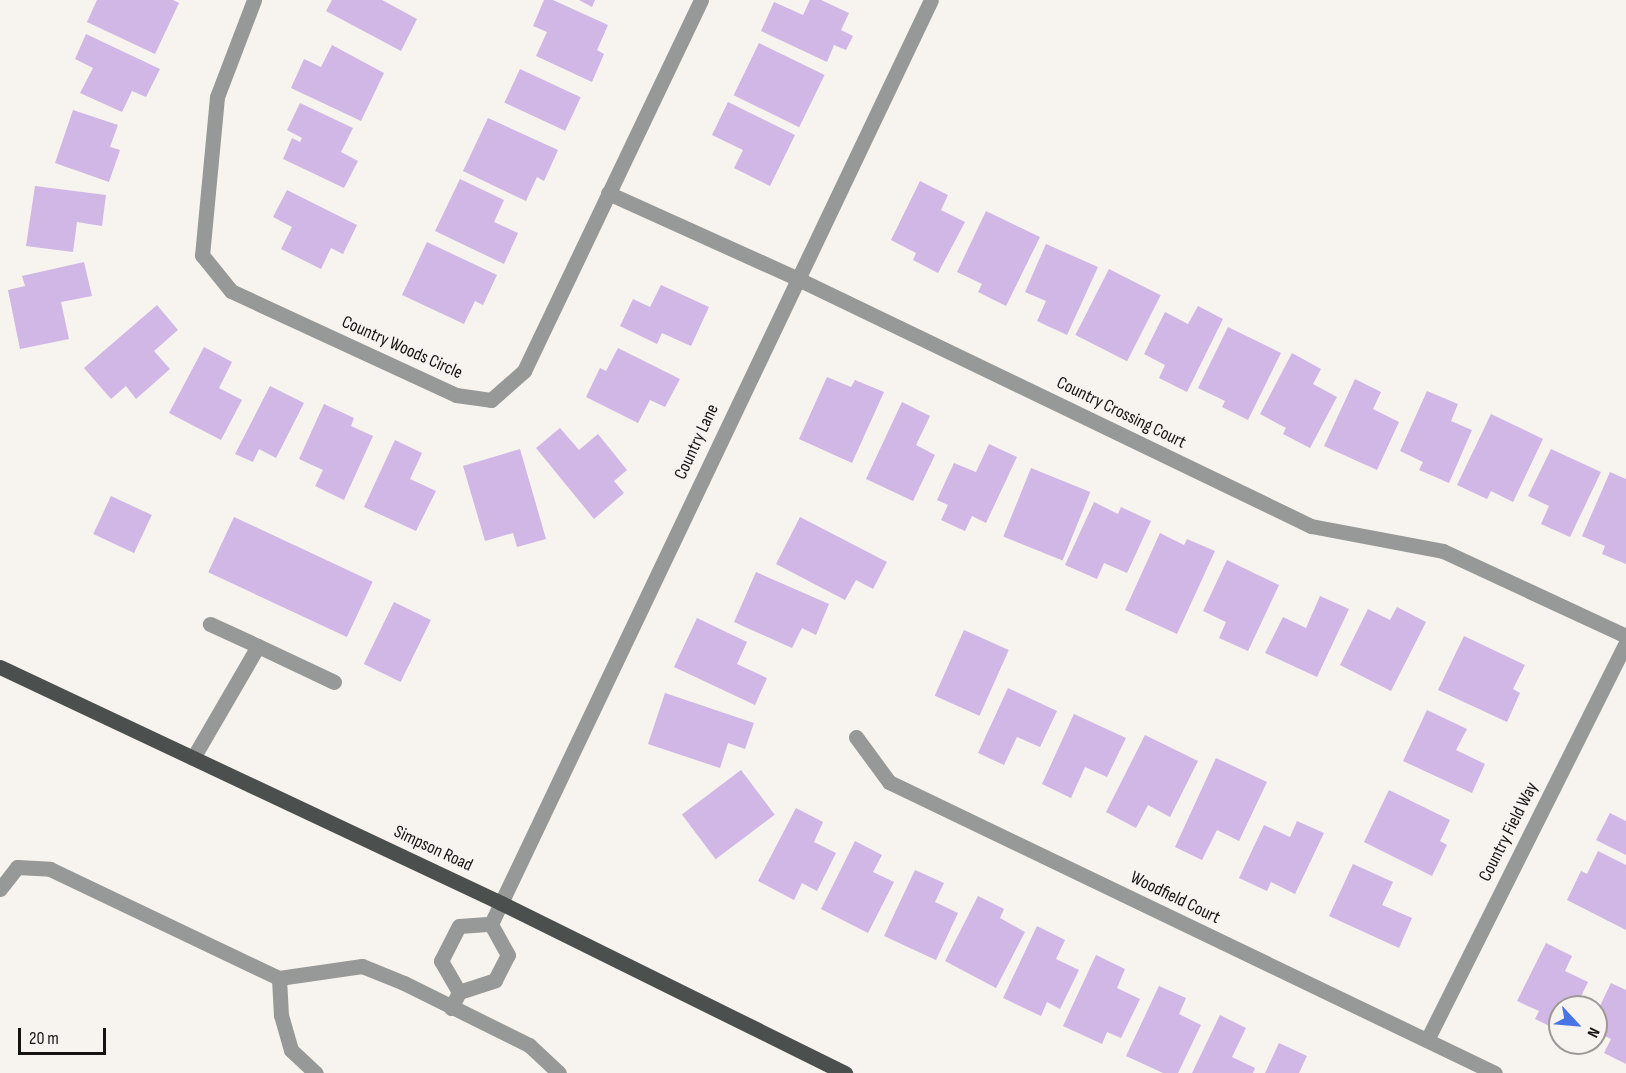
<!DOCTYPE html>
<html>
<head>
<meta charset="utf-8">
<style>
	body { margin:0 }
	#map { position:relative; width:1626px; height:1073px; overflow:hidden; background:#f7f3ee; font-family:"Sofia Sans Condensed",sans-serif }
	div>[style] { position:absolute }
	.building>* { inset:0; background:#d0b7e5; transform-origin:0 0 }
	.minor>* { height:15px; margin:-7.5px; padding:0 7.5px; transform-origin:7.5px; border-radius:7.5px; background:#969997 }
	.major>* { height:15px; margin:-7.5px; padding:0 7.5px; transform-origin:7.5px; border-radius:7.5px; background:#4b4f4d }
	span { translate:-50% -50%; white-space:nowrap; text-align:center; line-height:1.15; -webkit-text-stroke:4.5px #f7f3ee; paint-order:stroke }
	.street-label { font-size:18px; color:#151312 }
	.north { position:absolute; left:1548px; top:995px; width:60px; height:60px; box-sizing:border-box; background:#f7f3ee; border:2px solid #9d9996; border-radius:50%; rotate:116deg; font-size:16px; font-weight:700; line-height:24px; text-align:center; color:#151312 }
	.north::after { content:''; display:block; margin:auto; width:21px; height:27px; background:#4874e6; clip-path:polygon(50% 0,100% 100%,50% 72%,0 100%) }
	.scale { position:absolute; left:18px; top:1028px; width:88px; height:27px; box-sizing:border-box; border:3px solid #151312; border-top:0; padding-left:8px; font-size:18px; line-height:21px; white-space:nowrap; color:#151312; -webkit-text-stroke:4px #f7f3ee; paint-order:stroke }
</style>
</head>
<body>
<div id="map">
	<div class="building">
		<i style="clip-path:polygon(97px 0,173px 0,179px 3px,155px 54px,87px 22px)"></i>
		<i style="clip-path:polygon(332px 0,382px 0,417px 19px,401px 51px,326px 11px)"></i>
		<i style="clip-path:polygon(544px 0,553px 0,608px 25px,597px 50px,604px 54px,592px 82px,536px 56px,547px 32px,533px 26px)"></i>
		<i style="clip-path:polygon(579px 0,595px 0,592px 7px)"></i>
		<i style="clip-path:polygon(810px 0,821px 0,849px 13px,841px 30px,853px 36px,846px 50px,834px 45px,827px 62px,761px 31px,774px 2px,803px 15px)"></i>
		<i style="clip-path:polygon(86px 34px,160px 69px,146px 97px,132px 91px,122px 112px,80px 93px,93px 68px,75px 59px)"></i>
		<i style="left:759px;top:43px;width:73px;height:58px;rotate:26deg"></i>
		<i style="clip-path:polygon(332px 45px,384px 73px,361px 121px,291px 88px,304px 59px,321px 67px)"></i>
		<i style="left:520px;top:69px;width:67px;height:37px;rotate:25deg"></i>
		<i style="clip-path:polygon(728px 102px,795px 135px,770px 186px,734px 168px,743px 150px,712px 135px)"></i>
		<i style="clip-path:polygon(300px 103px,353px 128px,341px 152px,358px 161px,344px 188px,283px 159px,292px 138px,300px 142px,302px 138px,287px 130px)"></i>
		<i style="clip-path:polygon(73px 110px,118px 125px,110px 147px,120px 150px,109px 182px,55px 163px)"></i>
		<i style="clip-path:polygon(488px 118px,558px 150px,544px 181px,537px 177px,526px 201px,463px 171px)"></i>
		<i style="clip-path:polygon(460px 179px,504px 200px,494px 222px,518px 233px,504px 264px,435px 231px)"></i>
		<i style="clip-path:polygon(920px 181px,948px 195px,941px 210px,965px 222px,938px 273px,913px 260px,916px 253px,891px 240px)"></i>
		<i style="clip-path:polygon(35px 186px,106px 195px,102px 226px,77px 222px,73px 252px,26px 246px)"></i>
		<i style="clip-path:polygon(287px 190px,357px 225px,343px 254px,331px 248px,321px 269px,281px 249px,292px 227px,273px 217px)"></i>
		<i style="clip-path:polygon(986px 211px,1040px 237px,1006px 306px,978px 292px,982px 284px,957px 272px)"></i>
		<i style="clip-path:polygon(427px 242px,497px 275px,483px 305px,475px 301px,464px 324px,402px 295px)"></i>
		<i style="clip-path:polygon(1046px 244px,1098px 267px,1067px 335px,1037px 321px,1046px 301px,1025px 292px)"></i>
		<i style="clip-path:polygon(84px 262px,92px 296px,61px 302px,69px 339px,20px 349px,8px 290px,25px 286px,22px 276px)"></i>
		<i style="left:1109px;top:269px;width:58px;height:74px;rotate:27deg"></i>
		<i style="clip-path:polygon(661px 285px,709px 307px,691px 346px,662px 333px,657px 344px,620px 326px,633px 299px,650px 307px)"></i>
		<i style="clip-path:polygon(157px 305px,178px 330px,154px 351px,170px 369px,136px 399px,126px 386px,111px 399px,84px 368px)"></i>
		<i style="clip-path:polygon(1198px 306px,1223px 319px,1187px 392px,1159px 378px,1165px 365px,1144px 354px,1165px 312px,1188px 324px)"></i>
		<i style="clip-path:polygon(1228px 327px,1281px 353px,1248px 420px,1222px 407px,1225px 401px,1198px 388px)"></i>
		<i style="clip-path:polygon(204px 347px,232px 362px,219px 388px,242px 400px,221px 440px,169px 413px)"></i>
		<i style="clip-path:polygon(618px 348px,680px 379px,665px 407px,650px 400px,638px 423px,586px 397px,600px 368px,606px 371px)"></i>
		<i style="clip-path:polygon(1292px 353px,1321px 369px,1313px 384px,1337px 397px,1310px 448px,1283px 434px,1286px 428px,1260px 414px)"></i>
		<i style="clip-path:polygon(827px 377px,851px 387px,855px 380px,884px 392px,852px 463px,799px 439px)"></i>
		<i style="clip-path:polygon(1355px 379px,1381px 392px,1373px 409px,1399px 422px,1377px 470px,1324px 446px)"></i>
		<i style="clip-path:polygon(270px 386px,304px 403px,276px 458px,259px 449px,253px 462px,235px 454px)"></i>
		<i style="clip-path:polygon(1427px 391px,1458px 404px,1451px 421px,1472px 430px,1449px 483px,1419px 470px,1423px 462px,1400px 451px)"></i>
		<i style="clip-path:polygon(902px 402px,930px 416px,916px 445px,935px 455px,913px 501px,866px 479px)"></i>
		<i style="clip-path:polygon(324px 404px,354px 418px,351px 426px,373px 436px,344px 500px,315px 486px,323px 470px,299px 459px)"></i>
		<i style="clip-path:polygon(1491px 414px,1543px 439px,1513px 502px,1491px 491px,1487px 499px,1457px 485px)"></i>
		<i style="clip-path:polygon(560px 428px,579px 450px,598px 434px,627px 470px,614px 481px,624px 493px,594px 519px,536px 448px)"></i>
		<i style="clip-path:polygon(395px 440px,422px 453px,410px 479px,436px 491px,416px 531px,364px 507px)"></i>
		<i style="clip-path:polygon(989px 444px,1017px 457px,986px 523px,972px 516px,965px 531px,941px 520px,948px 505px,937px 500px,954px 463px,976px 472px)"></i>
		<i style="clip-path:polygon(520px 449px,546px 539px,517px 547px,513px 533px,485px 541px,463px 466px)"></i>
		<i style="clip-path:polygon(1551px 449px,1601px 472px,1570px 537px,1541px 524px,1549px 506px,1528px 496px)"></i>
		<i style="left:1031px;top:468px;width:64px;height:74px;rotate:22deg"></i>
		<i style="clip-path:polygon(1610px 472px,1626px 479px,1626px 564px,1602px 554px,1605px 546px,1582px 536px)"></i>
		<i style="left:111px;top:496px;width:45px;height:42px;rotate:25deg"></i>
		<i style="clip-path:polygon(1094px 502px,1118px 514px,1121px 507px,1151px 521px,1127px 573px,1104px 563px,1097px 579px,1065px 565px)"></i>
		<i style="left:234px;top:517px;width:153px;height:61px;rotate:25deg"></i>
		<i style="clip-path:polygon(800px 517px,887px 562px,873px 589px,856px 580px,845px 600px,776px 564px)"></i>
		<i style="clip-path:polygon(1160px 533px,1184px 545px,1187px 539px,1215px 551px,1177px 634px,1125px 610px)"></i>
		<i style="clip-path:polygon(1227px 560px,1279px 585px,1248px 651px,1219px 638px,1226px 622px,1203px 611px)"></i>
		<i style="clip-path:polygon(756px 572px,829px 604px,816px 635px,802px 628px,792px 648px,734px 622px)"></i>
		<i style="clip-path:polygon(1320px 596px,1349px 609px,1317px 677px,1265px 653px,1283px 617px,1306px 628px)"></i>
		<i style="left:394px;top:602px;width:41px;height:69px;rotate:26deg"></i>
		<i style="clip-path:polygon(1397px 607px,1426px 622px,1391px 691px,1340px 665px,1368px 609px,1390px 620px)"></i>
		<i style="clip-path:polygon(697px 618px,747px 642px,737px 664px,767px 678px,755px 705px,674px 667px)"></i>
		<i style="left:964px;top:630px;width:49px;height:72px;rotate:24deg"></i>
		<i style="clip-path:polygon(1464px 636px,1525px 665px,1513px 689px,1520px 693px,1507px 722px,1438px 690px)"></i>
		<i style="clip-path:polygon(1008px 688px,1057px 711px,1040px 747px,1017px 737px,1004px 765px,978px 753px)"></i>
		<i style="clip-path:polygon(665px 693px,754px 723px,745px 749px,728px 743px,720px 768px,648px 744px)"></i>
		<i style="clip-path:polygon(1427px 710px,1467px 729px,1456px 750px,1485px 764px,1472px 793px,1403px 761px)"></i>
		<i style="clip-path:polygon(1074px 714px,1126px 738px,1107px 777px,1085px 767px,1071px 798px,1042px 784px)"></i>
		<i style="clip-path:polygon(1145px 735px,1198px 761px,1170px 817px,1148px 805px,1136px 828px,1106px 812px)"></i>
		<i style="clip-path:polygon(1216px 758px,1267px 782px,1239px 841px,1217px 830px,1202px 860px,1175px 847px)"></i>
		<i style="left:741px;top:770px;width:56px;height:74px;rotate:53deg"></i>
		<i style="clip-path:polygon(1389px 790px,1450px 820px,1440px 841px,1447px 845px,1432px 876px,1364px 842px)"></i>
		<i style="clip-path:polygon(796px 808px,823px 822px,814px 842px,836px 853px,817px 891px,802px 883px,794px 900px,758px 881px)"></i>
		<i style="clip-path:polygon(1610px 813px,1626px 821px,1626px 855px,1596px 840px)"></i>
		<i style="clip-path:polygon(1297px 821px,1324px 833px,1295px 894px,1271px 882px,1267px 891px,1239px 878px,1264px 825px,1290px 837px)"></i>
		<i style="clip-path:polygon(855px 841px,882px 855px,873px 872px,894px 882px,868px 933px,821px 909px)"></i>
		<i style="clip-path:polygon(1598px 851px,1626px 865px,1626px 930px,1567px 900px,1581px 871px,1587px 874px)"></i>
		<i style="clip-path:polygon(1353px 864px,1393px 882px,1382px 905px,1412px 918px,1399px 948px,1329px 916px)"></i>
		<i style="clip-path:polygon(915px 870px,944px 883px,935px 902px,958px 913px,936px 960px,884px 936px)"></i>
		<i style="clip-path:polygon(978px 896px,1004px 909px,1000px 918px,1025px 932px,996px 988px,945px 961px)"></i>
		<i style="clip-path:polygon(1037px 926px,1065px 940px,1056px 959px,1079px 970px,1060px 1009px,1047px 1002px,1041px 1016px,1003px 998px)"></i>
		<i style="clip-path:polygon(1546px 943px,1572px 956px,1565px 971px,1588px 982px,1576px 1007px,1560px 1007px,1560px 1031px,1535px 1019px,1539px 1011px,1517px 1001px)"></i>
		<i style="clip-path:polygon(1096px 955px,1125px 969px,1117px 988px,1140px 999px,1121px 1038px,1107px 1032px,1102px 1044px,1063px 1026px)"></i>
		<i style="clip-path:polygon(1611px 983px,1626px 990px,1626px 1064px,1604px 1053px,1611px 1039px,1596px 1032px,1596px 1014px)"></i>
		<i style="clip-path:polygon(1159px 986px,1186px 998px,1179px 1014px,1201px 1025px,1178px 1073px,1163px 1073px,1126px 1056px)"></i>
		<i style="clip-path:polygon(1220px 1015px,1246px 1028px,1232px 1057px,1255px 1068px,1253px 1073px,1192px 1073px)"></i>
		<i style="clip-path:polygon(1279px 1043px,1307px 1056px,1299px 1073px,1265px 1073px)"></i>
	</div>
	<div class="minor">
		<i style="left:254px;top:0;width:104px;rotate:110.9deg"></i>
		<i style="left:217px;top:97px;width:159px;rotate:95.4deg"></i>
		<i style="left:202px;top:255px;width:46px;rotate:51.1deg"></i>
		<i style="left:231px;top:291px;width:248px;rotate:24.8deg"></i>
		<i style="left:456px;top:395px;width:35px;rotate:8deg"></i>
		<i style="left:491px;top:400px;width:44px;rotate:-41.3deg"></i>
		<i style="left:524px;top:371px;width:411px;rotate:-64.5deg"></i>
		<i style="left:608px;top:193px;width:206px;rotate:24.3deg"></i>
		<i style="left:796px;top:278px;width:572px;rotate:25.71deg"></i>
		<i style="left:1311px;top:526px;width:134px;rotate:10.7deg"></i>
		<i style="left:1443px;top:551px;width:202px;rotate:24.9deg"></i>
		<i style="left:258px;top:646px;width:84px;rotate:25.3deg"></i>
		<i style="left:856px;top:737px;width:56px;rotate:53.7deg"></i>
		<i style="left:889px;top:782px;width:672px;rotate:25.65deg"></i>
		<i style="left:193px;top:758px;width:129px;rotate:-59.9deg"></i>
		<i style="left:258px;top:646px;width:53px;rotate:-155.4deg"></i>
		<i style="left:0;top:889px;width:28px;rotate:-52deg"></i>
		<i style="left:17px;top:867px;width:33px;rotate:3deg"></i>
		<i style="left:50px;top:869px;width:254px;rotate:25.5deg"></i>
		<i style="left:279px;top:978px;width:84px;rotate:-8.2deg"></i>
		<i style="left:362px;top:966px;width:45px;rotate:22deg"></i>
		<i style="left:404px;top:983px;width:140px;rotate:26.4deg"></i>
		<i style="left:529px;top:1045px;width:41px;rotate:43deg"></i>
		<i style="left:491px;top:924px;width:1023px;rotate:-64.54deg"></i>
		<i style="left:279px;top:978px;width:37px;rotate:87deg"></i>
		<i style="left:281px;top:1015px;width:36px;rotate:74deg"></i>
		<i style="left:291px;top:1050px;width:34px;rotate:43deg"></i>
		<i style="left:459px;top:992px;width:36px;rotate:-120deg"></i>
		<i style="left:441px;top:961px;width:39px;rotate:-63deg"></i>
		<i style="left:459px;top:926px;width:32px;rotate:-4deg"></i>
		<i style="left:451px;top:1008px;width:18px;rotate:-63deg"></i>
		<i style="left:459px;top:992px;width:38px;rotate:-18deg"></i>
		<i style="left:495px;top:980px;width:28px;rotate:-63deg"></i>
		<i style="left:508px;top:955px;width:35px;rotate:-119deg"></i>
		<i style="left:1427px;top:1040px;width:445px;rotate:-63.4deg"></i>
	</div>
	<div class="major">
		<i style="left:0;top:667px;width:554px;rotate:25.22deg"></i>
		<i style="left:501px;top:903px;width:384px;rotate:26.3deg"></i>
	</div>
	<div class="street-label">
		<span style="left:402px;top:348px;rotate:24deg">Country Woods Circle</span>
		<span style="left:1121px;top:413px;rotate:26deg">Country Crossing Court</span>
		<span style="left:697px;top:442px;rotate:-65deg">Country Lane</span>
		<span style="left:1509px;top:832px;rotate:-63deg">Country Field Way</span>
		<span style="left:433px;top:849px;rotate:25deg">Simpson Road</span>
		<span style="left:1175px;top:898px;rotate:26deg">Woodfield Court</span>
	</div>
	<div class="north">N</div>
	<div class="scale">20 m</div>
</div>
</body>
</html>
